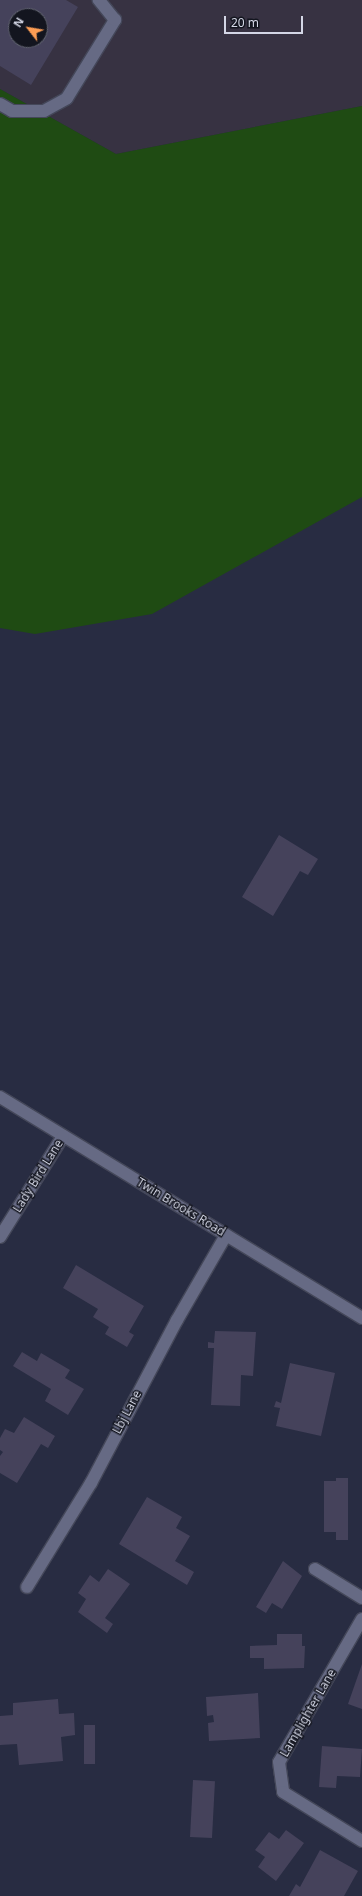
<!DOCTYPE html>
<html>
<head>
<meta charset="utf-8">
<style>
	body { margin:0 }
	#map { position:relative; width:362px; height:1896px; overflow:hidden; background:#282c42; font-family:"Noto Sans",sans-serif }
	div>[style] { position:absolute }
	.commercial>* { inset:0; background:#373242 }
	.green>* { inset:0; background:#1f4b13 }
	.building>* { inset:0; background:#45425b; transform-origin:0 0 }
	.roads { filter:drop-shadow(1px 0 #444759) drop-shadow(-1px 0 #444759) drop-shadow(0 1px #444759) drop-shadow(0 -1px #444759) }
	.lane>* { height:12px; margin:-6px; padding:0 6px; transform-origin:6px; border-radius:6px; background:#666a84 }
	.street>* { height:12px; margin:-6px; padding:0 6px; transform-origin:6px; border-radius:6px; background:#666a84 }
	span { translate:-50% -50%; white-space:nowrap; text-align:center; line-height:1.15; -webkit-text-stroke:3px #13151f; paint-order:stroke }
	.street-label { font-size:12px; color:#d4d7e6 }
	.north { position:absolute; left:8px; top:8px; width:40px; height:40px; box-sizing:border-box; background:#13151f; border:1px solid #60636f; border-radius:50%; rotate:301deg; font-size:11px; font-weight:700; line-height:16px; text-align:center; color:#d4d7e6 }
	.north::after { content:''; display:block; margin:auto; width:14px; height:18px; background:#fd9d54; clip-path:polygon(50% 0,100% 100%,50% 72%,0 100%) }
	.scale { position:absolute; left:224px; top:16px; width:79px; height:18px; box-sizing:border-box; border:2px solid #d4d7e6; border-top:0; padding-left:5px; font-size:12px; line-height:14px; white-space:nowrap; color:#d4d7e6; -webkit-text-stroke:3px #13151f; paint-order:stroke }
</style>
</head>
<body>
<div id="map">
	<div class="commercial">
		<i style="clip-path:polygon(evenodd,0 0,362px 0,362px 106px,116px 154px,0 89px,0 0,16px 16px,40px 16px,40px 40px,16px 40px,16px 16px)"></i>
	</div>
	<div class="green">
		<i style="clip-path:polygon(0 89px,116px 154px,362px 106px,362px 497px,152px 614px,35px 634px,0 628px)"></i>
	</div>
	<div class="building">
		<i style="clip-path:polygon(evenodd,0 0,66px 0,78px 7px,31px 85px,0 66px,0 0,16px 16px,40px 16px,40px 40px,16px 40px,16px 16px)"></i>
		<i style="clip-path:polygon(279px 835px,318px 859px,308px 875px,300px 871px,273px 916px,242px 897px)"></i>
		<i style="clip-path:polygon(76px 1265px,144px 1306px,129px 1332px,134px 1335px,127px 1347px,105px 1334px,109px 1327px,93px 1317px,98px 1309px,63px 1288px)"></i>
		<i style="clip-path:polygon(215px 1331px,256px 1332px,253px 1376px,241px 1375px,240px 1406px,211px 1405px,214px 1348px,208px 1348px,208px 1342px,214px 1343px)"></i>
		<i style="clip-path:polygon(22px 1352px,37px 1361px,41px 1353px,70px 1370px,65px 1378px,84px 1389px,68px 1415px,45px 1401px,51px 1389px,13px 1366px)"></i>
		<i style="clip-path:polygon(290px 1363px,335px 1373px,321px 1436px,276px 1426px,280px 1408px,274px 1407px,276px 1401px,281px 1403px)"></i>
		<i style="clip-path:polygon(24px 1417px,55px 1436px,48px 1448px,41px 1444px,17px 1483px,0 1473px,0 1456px,3px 1452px,0 1450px,0 1438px,5px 1429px,14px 1433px)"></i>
		<i style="clip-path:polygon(336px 1478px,348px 1478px,348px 1540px,336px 1540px,336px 1532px,324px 1532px,324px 1481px,336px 1481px)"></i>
		<i style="clip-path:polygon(147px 1497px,182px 1517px,176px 1528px,190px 1536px,175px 1561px,194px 1572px,187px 1585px,119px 1544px)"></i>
		<i style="clip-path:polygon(283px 1561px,302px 1576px,282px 1609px,272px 1603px,266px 1613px,256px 1607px)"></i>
		<i style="clip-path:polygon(108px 1569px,130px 1584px,105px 1618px,113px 1624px,107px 1633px,78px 1612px,86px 1599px,78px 1593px,90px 1575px,99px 1582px)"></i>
		<i style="clip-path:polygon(277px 1634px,302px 1634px,302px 1646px,305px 1646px,304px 1668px,264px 1669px,264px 1658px,250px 1658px,250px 1646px,277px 1645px)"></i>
		<i style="clip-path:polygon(362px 1664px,362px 1709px,348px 1704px)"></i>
		<i style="clip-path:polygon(258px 1693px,260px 1738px,209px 1741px,208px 1723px,214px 1722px,213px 1715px,207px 1716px,206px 1697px)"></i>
		<i style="clip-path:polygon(58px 1699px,59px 1714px,74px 1713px,75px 1735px,61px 1737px,63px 1761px,19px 1765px,17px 1744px,0 1745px,0 1716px,13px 1715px,13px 1703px)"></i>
		<i style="left:84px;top:1725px;width:11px;height:39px"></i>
		<i style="clip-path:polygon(322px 1746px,362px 1749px,360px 1777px,337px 1776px,336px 1788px,319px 1787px)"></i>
		<i style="left:193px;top:1780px;width:22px;height:57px;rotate:3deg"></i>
		<i style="clip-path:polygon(286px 1830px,304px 1843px,276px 1881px,258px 1867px,265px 1857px,255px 1850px,269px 1832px,279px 1839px)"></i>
		<i style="clip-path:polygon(320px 1850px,358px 1871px,344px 1896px,289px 1896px,296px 1884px,300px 1887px)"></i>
	</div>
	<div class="roads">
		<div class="lane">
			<i style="left:0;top:104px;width:14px;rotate:30deg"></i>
			<i style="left:12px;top:111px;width:32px"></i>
			<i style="left:44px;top:111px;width:26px;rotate:-29deg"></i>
			<i style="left:67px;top:98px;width:92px;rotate:-58.4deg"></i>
			<i style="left:115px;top:20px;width:26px;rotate:-129deg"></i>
		</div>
		<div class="street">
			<i style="left:0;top:1097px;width:424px;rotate:31.4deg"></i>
			<i style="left:0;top:1237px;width:119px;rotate:-58deg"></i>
			<i style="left:315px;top:1569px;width:55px;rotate:31.7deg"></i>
			<i style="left:27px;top:1587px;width:122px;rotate:-58.4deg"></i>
			<i style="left:91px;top:1483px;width:184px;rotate:-62.2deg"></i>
			<i style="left:177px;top:1320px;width:98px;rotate:-60deg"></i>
			<i style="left:362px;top:1619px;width:165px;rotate:120.1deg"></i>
			<i style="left:279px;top:1762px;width:30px;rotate:82deg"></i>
			<i style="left:283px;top:1792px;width:93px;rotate:31.8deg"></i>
		</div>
	</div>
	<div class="street-label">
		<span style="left:38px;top:1176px;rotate:-58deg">Lady Bird Lane</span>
		<span style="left:181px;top:1207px;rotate:31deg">Twin Brooks Road</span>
		<span style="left:127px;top:1412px;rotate:-62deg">Lbj Lane</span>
		<span style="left:308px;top:1713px;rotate:-60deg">Lamplighter Lane</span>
	</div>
	<div class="north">N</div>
	<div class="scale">20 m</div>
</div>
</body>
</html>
